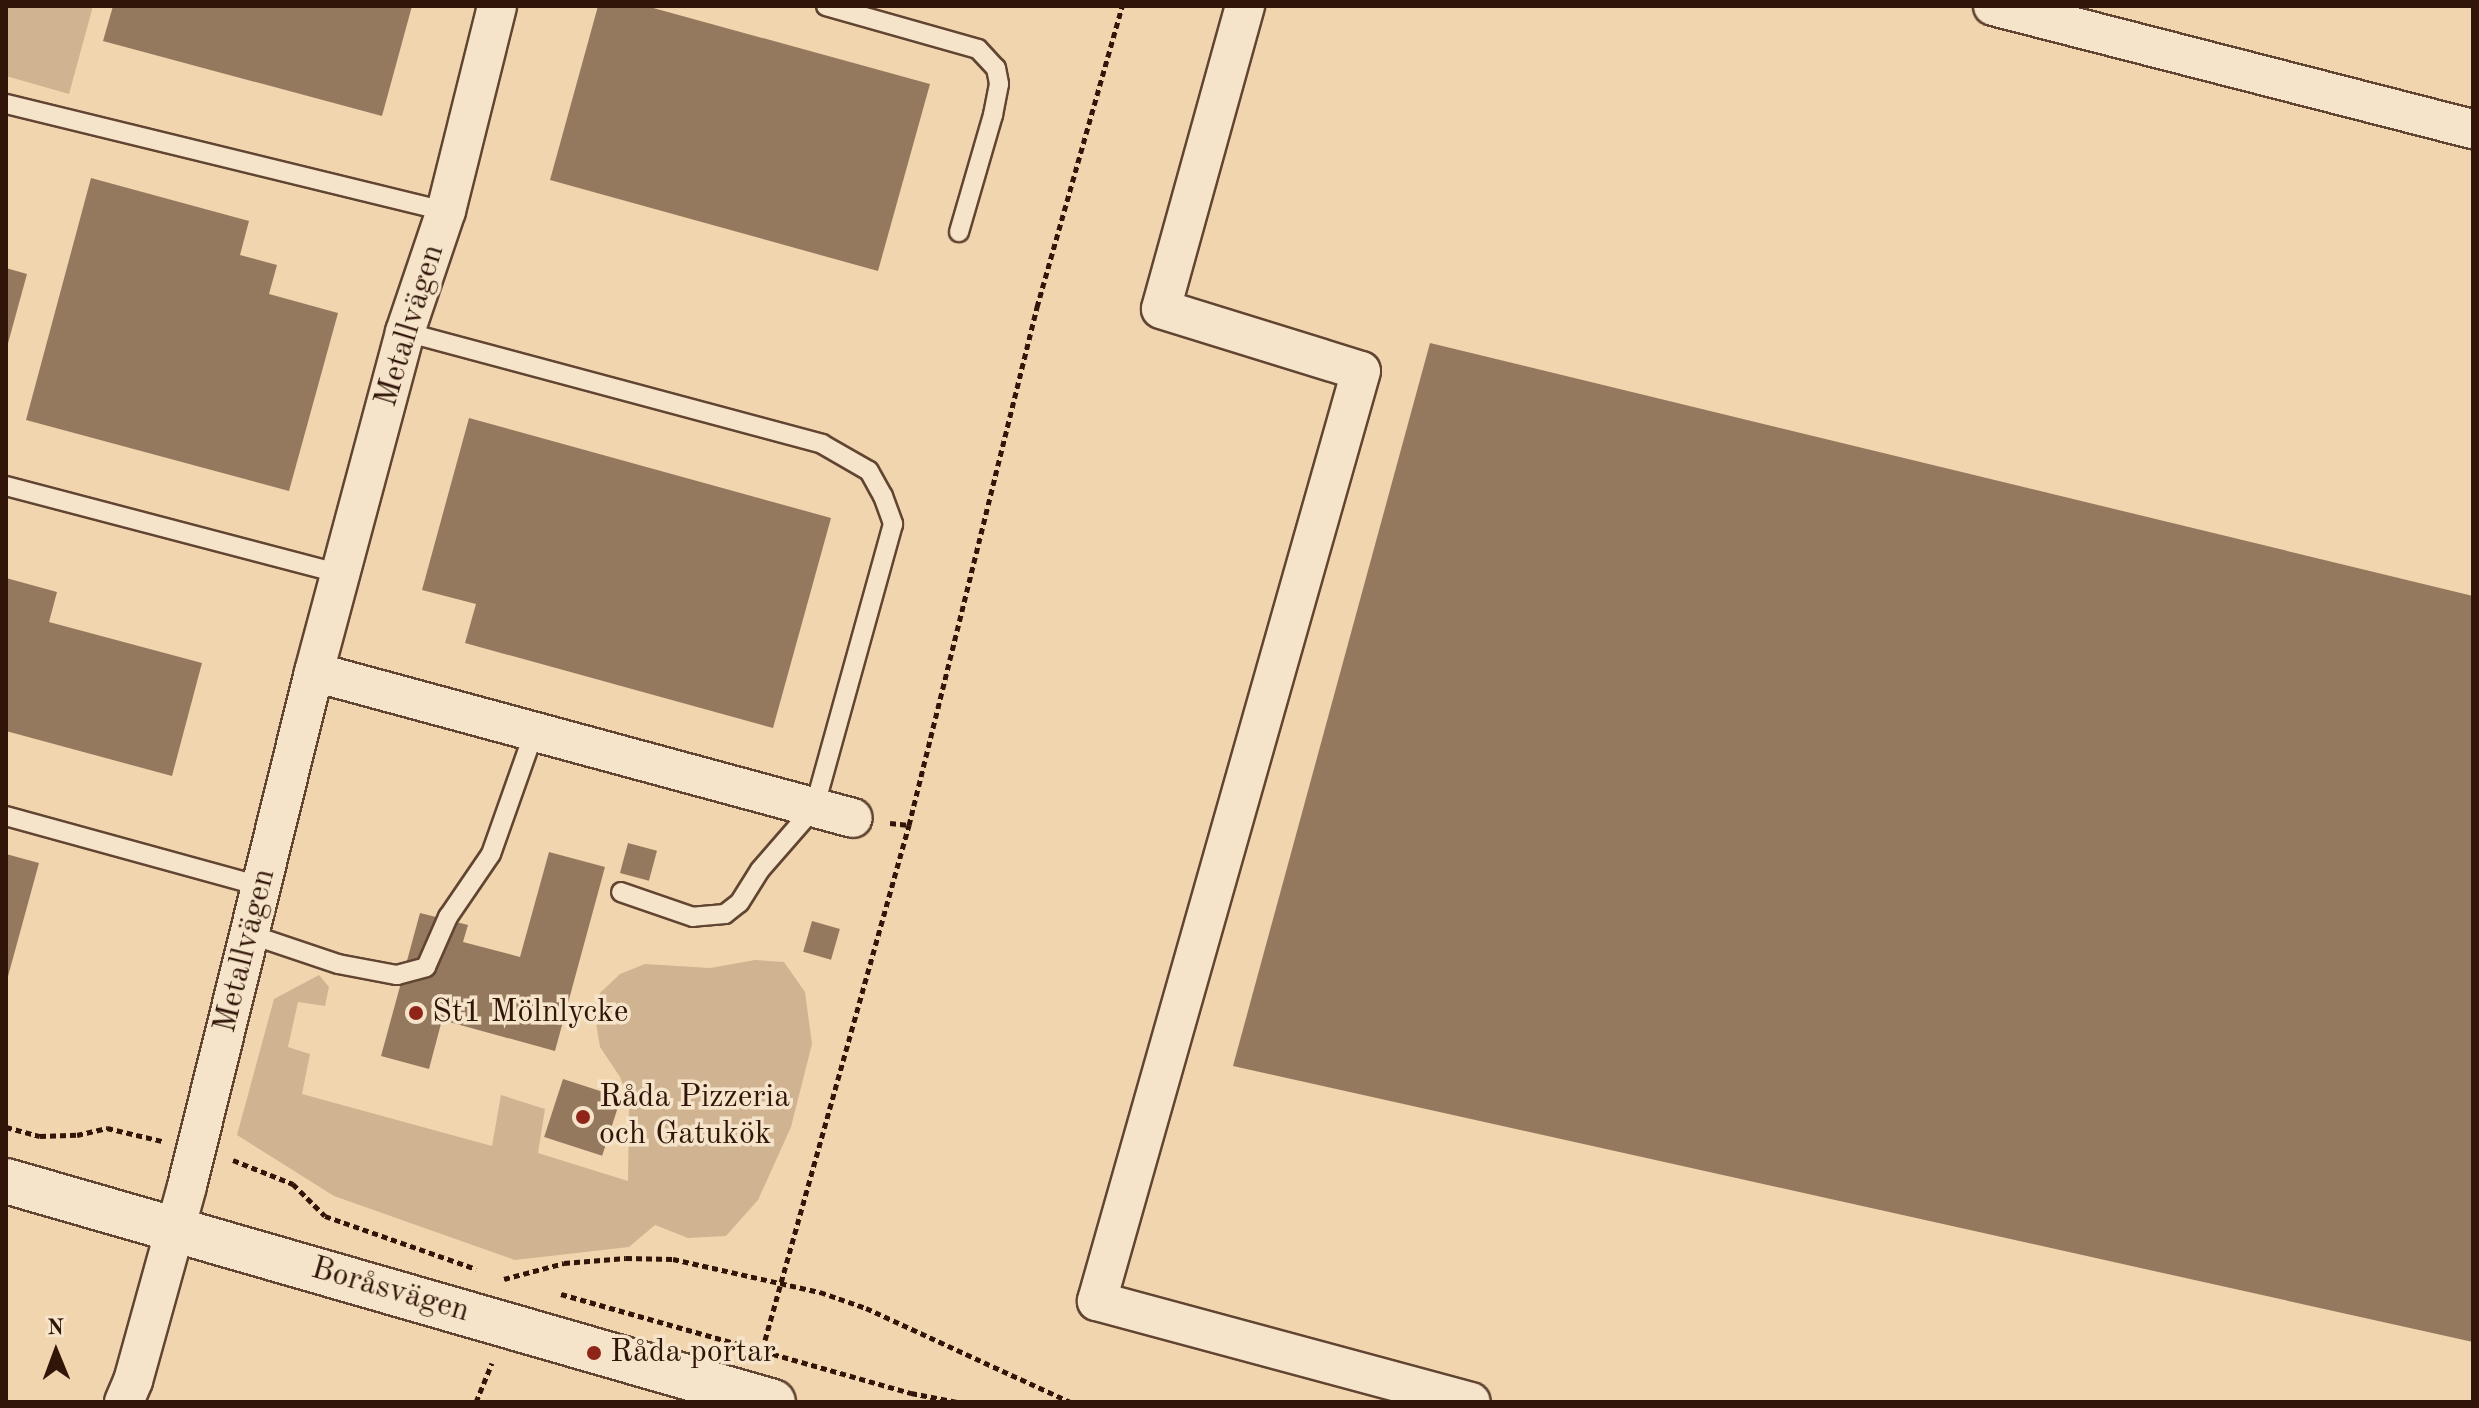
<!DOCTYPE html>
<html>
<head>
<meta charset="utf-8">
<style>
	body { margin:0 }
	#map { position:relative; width:2479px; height:1408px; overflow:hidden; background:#f1d5ae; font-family:"Old Standard TT",serif }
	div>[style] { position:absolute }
	.green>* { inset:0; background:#d0b492 }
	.building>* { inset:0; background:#95795f; transform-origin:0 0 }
	.path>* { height:5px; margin-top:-2.5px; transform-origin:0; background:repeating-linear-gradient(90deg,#311509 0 6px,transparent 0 10px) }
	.roads { filter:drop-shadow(2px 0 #614532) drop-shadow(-2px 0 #614532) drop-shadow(0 2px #614532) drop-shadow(0 -2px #614532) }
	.lane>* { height:18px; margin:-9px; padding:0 9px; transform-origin:9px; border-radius:9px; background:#f6e4ca }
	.street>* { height:38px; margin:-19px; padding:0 19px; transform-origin:19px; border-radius:19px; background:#f6e4ca }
	.secondary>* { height:44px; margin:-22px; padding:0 22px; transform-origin:22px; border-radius:22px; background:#f6e4ca }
	.dots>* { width:22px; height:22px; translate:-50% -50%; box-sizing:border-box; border:4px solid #f6e4ca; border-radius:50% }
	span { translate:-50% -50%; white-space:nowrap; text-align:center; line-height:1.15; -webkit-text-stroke:7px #f6e4ca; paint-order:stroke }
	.street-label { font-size:32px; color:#311509 }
	.poi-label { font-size:32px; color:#311509 }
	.left { translate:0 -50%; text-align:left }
	.frame { position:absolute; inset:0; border:8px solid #311509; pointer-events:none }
	.north { position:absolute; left:16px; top:1312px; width:80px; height:80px; -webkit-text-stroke:6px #f6e4ca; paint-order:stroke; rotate:359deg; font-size:22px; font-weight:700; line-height:32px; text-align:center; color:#311509 }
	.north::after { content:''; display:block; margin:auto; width:28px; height:36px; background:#311509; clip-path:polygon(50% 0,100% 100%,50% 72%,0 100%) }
</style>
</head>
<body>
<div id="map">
	<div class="green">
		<i style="clip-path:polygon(6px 6px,93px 6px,69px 94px,6px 76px)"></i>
		<i style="clip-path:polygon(755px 960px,784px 962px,805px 992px,812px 1044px,791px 1127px,758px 1200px,726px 1236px,688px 1238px,655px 1225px,629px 1247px,515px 1260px,334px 1196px,237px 1135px,274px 999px,319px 975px,329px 987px,325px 1006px,298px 1002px,288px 1047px,310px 1054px,302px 1094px,492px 1146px,501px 1095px,545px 1109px,538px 1153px,628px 1181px,629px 1101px,620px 1077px,600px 1047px,595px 1017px,600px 993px,620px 974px,645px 964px,710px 968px)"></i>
	</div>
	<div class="building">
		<i style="clip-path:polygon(113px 6px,412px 6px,382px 116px,103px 41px)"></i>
		<i style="clip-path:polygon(598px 6px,646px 6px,930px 84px,878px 271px,550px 180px)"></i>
		<i style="clip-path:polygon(91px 178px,249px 221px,240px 255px,277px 265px,269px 294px,338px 313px,289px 491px,26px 420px)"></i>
		<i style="clip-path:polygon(6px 268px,27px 274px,7px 347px,6px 346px)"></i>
		<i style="clip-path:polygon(1430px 343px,2473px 596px,2473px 1342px,1233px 1066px)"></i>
		<i style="clip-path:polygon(469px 418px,831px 518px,773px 728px,465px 643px,476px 604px,422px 590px)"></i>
		<i style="clip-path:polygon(6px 578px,57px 592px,49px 622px,202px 663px,172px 776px,6px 731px)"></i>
		<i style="left:628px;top:843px;width:30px;height:31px;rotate:15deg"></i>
		<i style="clip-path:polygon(549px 852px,605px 867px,555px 1051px,442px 1020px,429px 1069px,381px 1056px,420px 913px,468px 925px,463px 942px,520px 957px)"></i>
		<i style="clip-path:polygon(6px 854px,39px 863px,7px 980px,6px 980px)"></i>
		<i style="left:812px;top:921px;width:29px;height:32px;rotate:16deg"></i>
		<i style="left:563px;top:1079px;width:61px;height:61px;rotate:18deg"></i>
	</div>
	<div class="path">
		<i style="left:890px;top:823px;width:19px;rotate:6deg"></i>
		<i style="left:6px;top:1127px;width:35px;rotate:15deg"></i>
		<i style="left:40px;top:1136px;width:37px;rotate:-2deg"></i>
		<i style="left:77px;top:1135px;width:31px;rotate:-13deg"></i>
		<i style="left:107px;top:1128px;width:57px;rotate:13.3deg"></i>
		<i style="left:233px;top:1160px;width:65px;rotate:21.8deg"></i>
		<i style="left:293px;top:1184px;width:45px;rotate:45deg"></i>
		<i style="left:325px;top:1216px;width:160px;rotate:19.3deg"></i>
		<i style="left:504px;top:1279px;width:62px;rotate:-14.9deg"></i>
		<i style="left:564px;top:1263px;width:62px;rotate:-4.6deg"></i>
		<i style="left:626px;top:1258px;width:47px;rotate:1.2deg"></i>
		<i style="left:673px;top:1259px;width:151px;rotate:12.7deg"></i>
		<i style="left:820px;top:1292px;width:49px;rotate:19.2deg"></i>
		<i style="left:866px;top:1308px;width:225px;rotate:24.7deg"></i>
		<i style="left:561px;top:1294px;width:364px;rotate:15.8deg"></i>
		<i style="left:911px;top:1393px;width:47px;rotate:11.1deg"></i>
		<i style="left:765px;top:1340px;width:535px;rotate:-74.38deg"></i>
		<i style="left:909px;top:825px;width:534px;rotate:-76.12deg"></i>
		<i style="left:1037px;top:307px;width:313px;rotate:-74.2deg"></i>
		<i style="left:476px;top:1402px;width:42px;rotate:-67.7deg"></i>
	</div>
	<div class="roads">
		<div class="lane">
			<i style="left:826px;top:6px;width:158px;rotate:15.8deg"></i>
			<i style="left:978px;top:49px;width:26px;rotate:47deg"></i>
			<i style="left:996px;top:68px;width:16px;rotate:79deg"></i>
			<i style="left:999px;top:84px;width:32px;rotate:101deg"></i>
			<i style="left:993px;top:115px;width:122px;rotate:106.2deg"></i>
			<i style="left:6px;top:104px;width:453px;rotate:13.7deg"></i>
			<i style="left:405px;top:332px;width:432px;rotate:15deg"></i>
			<i style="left:822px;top:444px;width:54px;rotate:29.9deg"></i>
			<i style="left:869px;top:471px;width:29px;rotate:61deg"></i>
			<i style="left:883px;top:496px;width:30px;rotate:70deg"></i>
			<i style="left:893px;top:524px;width:295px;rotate:105.5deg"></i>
			<i style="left:814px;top:808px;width:82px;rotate:131.1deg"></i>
			<i style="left:760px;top:870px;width:39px;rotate:122deg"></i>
			<i style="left:739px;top:903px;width:18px;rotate:142deg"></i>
			<i style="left:725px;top:914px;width:32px;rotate:175deg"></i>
			<i style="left:693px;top:917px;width:76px;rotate:-160.9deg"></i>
			<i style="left:6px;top:486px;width:347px;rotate:14.7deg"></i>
			<i style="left:6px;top:816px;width:267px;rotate:15.4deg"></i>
			<i style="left:249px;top:934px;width:94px;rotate:18.6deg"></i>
			<i style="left:338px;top:964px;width:60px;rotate:10.6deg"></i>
			<i style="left:397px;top:975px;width:30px;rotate:-15deg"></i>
			<i style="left:426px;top:967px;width:55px;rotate:-66.3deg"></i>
			<i style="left:448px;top:917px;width:76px;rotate:-55.7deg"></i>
			<i style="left:491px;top:854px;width:132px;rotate:-70.5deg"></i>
		</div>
		<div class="street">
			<i style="left:1245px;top:6px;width:314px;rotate:105.5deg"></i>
			<i style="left:1161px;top:309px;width:209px;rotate:17.2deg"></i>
			<i style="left:1361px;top:371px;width:967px;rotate:105.85deg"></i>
			<i style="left:1097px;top:1301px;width:387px;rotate:15.1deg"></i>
			<i style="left:1993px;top:6px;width:496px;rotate:14.4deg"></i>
			<i style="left:314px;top:672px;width:558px;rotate:15.16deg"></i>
			<i style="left:124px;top:1402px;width:23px;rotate:-67deg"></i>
			<i style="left:133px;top:1381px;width:202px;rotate:-74.5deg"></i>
			<i style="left:187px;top:1186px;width:529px;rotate:-76.12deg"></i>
			<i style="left:314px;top:672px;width:352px;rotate:-75deg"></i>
			<i style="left:405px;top:332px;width:128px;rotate:-71.3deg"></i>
			<i style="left:446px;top:211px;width:211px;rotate:-76deg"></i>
		</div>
		<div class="secondary">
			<i style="left:6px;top:1181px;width:798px;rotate:16.07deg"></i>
		</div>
	</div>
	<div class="dots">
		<i style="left:416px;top:1013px;background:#8f2418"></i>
		<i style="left:583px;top:1117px;background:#8f2418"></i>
		<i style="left:594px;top:1353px;background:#8f2418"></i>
	</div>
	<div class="street-label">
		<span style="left:411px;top:326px;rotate:-73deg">Metallvägen</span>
		<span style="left:246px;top:951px;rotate:-76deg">Metallvägen</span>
		<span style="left:390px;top:1291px;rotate:16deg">Boråsvägen</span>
	</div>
	<div class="poi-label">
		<span class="left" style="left:432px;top:1013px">St1 Mölnlycke</span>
		<span class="left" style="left:599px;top:1117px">Råda Pizzeria<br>och Gatukök</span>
		<span class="left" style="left:610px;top:1353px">Råda portar</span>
	</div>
	<div class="frame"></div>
	<div class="north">N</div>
</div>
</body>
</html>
